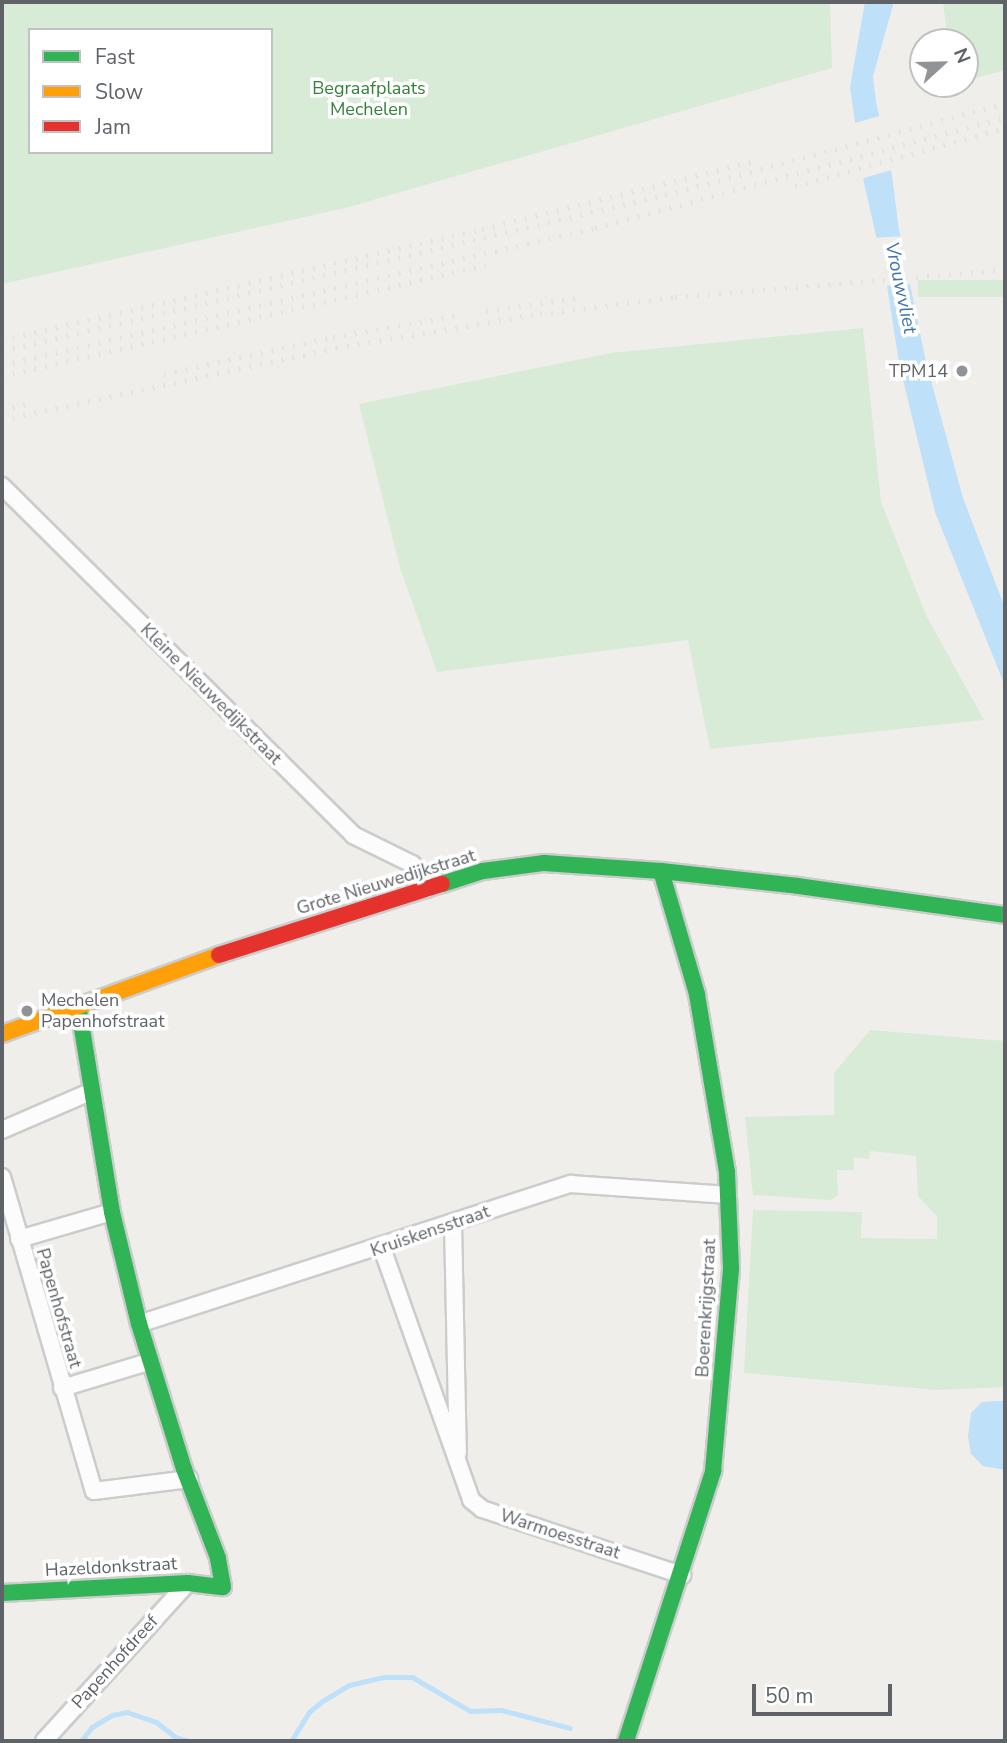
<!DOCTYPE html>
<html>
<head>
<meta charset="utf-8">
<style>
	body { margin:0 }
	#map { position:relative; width:1007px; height:1743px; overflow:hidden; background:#efeeea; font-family:"Nunito Sans",sans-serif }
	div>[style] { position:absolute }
	.green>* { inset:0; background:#d8ebd6; transform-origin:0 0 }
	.water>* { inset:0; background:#bfe0f9 }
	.pier>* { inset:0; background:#efeeea }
	.stream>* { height:5px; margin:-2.5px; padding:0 2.5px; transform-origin:2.5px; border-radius:2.5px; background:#bfe0f9 }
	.roads { filter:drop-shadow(2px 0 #cbcccc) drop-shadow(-2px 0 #cbcccc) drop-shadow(0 2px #cbcccc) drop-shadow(0 -2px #cbcccc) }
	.street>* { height:16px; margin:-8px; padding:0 8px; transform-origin:8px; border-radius:8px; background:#fdfcfc }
	.fast>* { height:16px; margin:-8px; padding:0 8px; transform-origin:8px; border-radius:8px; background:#30b455 }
	.slow>* { height:16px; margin:-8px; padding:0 8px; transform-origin:8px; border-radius:8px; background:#ff9f0a }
	.jam>* { height:16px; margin:-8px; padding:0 8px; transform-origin:8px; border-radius:8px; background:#e5322d }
	.rail>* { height:5px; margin-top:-2.5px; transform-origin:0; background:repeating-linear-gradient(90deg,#e4e4e4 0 2px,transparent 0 11px) }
	.dots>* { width:19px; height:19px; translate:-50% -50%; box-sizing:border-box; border:4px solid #fff; border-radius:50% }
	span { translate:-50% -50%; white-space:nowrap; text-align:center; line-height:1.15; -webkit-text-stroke:7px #fff; paint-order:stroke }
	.park-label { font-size:18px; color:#348238 }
	.poi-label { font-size:18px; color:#5f6368 }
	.right { translate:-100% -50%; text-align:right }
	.left { translate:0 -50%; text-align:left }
	.street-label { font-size:18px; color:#5f6368 }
	.water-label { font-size:19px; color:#4174aa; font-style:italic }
	.frame { position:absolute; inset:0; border:4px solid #5f6368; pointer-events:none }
	.legend { position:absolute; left:28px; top:28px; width:245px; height:126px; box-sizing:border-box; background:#fff; border:2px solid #bfc1c3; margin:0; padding:9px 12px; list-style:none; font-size:21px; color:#5f6368 }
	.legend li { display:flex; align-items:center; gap:14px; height:35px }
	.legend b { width:35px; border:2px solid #bfc1c3 }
	.north { position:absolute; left:909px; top:28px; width:70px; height:70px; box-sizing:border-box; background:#fff; border:2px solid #bfc1c3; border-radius:50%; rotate:68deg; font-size:19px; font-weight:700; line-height:28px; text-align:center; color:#5f6368 }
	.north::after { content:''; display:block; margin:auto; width:24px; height:32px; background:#919496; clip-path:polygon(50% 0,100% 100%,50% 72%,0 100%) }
	.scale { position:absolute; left:752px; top:1684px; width:140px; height:32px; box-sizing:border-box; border:4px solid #5f6368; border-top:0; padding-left:9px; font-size:21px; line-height:24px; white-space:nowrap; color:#5f6368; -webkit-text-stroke:5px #fff; paint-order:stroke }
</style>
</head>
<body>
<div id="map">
	<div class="green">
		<i style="clip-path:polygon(evenodd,2px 2px,830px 2px,832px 68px,345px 208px,2px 284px,2px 2px,30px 30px,271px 30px,271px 152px,30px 152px,30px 30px)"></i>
		<i style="clip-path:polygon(943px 2px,1005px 2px,1005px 70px,965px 81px,965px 42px,948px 42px)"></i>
		<i style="left:1005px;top:280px;width:17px;height:87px;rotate:90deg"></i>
		<i style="clip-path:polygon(863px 328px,881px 502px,926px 615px,984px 720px,710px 749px,688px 640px,437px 672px,400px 568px,359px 404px,611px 353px)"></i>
		<i style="clip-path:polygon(870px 1030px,1005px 1041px,1005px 1387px,937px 1390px,744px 1373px,753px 1210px,862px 1212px,861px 1238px,937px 1239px,937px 1217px,918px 1196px,916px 1156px,870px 1151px,869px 1159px,854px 1157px,854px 1170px,837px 1170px,838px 1195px,830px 1200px,753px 1195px,745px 1117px,834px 1115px,834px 1073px)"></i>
	</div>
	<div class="water">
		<i style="clip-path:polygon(865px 2px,894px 2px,873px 76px,876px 102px,890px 161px,899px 230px,926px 362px,963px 498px,1005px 608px,1005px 686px,935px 512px,899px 363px,886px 279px,864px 183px,850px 87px)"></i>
		<i style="clip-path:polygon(996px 1401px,1005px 1401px,1005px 1470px,983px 1466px,971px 1454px,968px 1437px,971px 1413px,982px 1402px)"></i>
	</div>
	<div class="pier">
		<i style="clip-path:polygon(883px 115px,895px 169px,860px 179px,851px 124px)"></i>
		<i style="clip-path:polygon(904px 236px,914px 284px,884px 286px,871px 238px)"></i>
	</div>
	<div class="stream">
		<i style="left:81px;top:1741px;width:18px;rotate:-52deg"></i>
		<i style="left:92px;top:1727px;width:23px;rotate:-31deg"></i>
		<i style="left:112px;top:1715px;width:15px;rotate:-11deg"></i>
		<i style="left:127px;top:1712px;width:31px;rotate:19deg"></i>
		<i style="left:156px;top:1722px;width:24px;rotate:38deg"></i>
		<i style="left:175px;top:1737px;width:15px;rotate:16deg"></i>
		<i style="left:291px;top:1741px;width:34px;rotate:-58deg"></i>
		<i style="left:309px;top:1712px;width:19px;rotate:-39deg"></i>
		<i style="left:324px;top:1700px;width:29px;rotate:-31deg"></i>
		<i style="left:349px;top:1685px;width:37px;rotate:-13deg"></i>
		<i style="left:385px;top:1677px;width:27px"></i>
		<i style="left:412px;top:1677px;width:67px;rotate:30.4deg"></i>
		<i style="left:470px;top:1711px;width:31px;rotate:-2deg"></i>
		<i style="left:501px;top:1710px;width:71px;rotate:14.6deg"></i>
	</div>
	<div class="roads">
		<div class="street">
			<i style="left:2px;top:486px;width:495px;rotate:44.8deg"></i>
			<i style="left:353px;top:835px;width:66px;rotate:26.2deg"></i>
			<i style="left:412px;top:864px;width:8px;rotate:45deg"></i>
			<i style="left:418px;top:870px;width:21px;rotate:67deg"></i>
			<i style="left:2px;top:1130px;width:98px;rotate:-23.4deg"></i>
			<i style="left:2px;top:1177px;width:327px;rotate:73.7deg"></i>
			<i style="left:94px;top:1491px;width:96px;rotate:-7.2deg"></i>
			<i style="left:453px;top:1223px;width:230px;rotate:88.8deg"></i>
			<i style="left:19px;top:1239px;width:97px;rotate:-16.2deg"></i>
			<i style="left:382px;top:1248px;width:267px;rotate:70.5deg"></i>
			<i style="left:471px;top:1500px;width:14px;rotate:39deg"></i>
			<i style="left:482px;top:1509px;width:211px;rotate:18.3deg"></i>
			<i style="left:139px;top:1324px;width:454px;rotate:-18deg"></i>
			<i style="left:571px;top:1184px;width:157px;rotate:4deg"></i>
			<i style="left:62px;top:1388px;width:90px;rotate:-16.8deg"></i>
			<i style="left:44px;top:1741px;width:214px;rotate:-47.7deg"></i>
		</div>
		<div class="fast">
			<i style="left:442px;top:884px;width:43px;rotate:-17.6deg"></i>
			<i style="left:483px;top:871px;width:62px;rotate:-7.5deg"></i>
			<i style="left:544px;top:863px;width:117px;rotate:3.9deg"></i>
			<i style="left:661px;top:871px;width:138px;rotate:6.2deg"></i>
			<i style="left:798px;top:886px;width:209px;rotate:8deg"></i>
			<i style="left:2px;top:1593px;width:186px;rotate:-3.1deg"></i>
			<i style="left:188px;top:1583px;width:35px;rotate:7deg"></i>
			<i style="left:223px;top:1587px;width:29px;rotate:-100deg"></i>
			<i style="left:218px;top:1558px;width:95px;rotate:-110.9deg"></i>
			<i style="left:184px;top:1469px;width:152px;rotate:-107.2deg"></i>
			<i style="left:139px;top:1324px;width:115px;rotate:-103.6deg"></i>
			<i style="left:112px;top:1212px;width:210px;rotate:-99.3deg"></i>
			<i style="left:626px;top:1741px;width:284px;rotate:-72.1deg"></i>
			<i style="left:713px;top:1471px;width:204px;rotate:-84.9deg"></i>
			<i style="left:731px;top:1268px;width:96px;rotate:-92.4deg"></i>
			<i style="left:727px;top:1172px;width:181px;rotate:-99.6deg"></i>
			<i style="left:697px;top:994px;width:128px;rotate:-106.3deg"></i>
		</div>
		<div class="slow">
			<i style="left:2px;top:1034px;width:231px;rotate:-20deg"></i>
		</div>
		<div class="jam">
			<i style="left:219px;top:955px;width:234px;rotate:-17.7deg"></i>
		</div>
	</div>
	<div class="rail">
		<i style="left:795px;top:186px;width:218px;rotate:-15.4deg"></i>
		<i style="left:486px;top:311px;width:91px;rotate:-8.2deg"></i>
		<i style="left:2px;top:340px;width:493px;rotate:-13deg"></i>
		<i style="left:482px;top:229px;width:280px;rotate:-14deg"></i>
		<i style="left:2px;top:351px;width:681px;rotate:-13.24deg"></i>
		<i style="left:665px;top:195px;width:352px;rotate:-15.1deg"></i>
		<i style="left:2px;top:365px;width:609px;rotate:-13.01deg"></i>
		<i style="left:595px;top:228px;width:425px;rotate:-15.1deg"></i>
		<i style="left:164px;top:374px;width:173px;rotate:-12.3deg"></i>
		<i style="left:333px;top:337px;width:124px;rotate:-9.8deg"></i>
		<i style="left:2px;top:376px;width:497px;rotate:-12.9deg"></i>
		<i style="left:2px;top:410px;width:29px;rotate:-14deg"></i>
		<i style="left:2px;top:420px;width:342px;rotate:-12.2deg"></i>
		<i style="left:336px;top:348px;width:207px;rotate:-9.5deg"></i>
		<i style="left:540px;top:314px;width:136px;rotate:-7.2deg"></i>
		<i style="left:675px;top:297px;width:331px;rotate:-4.7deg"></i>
	</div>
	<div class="dots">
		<i style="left:962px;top:371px;background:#919496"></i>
		<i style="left:27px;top:1011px;background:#919496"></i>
	</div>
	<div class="park-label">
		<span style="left:369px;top:99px">Begraafplaats<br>Mechelen</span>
	</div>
	<div class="poi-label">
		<span class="right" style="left:948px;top:371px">TPM14</span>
		<span class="left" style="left:41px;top:1011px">Mechelen<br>Papenhofstraat</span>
	</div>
	<div class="street-label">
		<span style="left:211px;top:694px;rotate:45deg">Kleine Nieuwedijkstraat</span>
		<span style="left:386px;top:882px;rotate:-17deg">Grote Nieuwedijkstraat</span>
		<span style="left:430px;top:1231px;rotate:-19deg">Kruiskensstraat</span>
		<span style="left:59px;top:1308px;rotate:74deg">Papenhofstraat</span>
		<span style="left:706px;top:1308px;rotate:-87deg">Boerenkrijgstraat</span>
		<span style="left:560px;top:1534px;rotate:18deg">Warmoesstraat</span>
		<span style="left:111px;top:1567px;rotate:-3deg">Hazeldonkstraat</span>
		<span style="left:115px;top:1662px;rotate:-48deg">Papenhofdreef</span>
	</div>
	<div class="water-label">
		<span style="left:900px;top:288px;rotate:78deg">Vrouwvliet</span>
	</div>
	<div class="frame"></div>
	<ul class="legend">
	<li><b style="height:9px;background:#30b455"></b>Fast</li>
	<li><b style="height:9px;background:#ff9f0a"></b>Slow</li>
	<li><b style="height:9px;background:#e5322d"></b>Jam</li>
	</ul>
	<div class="north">N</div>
	<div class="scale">50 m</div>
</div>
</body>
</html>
